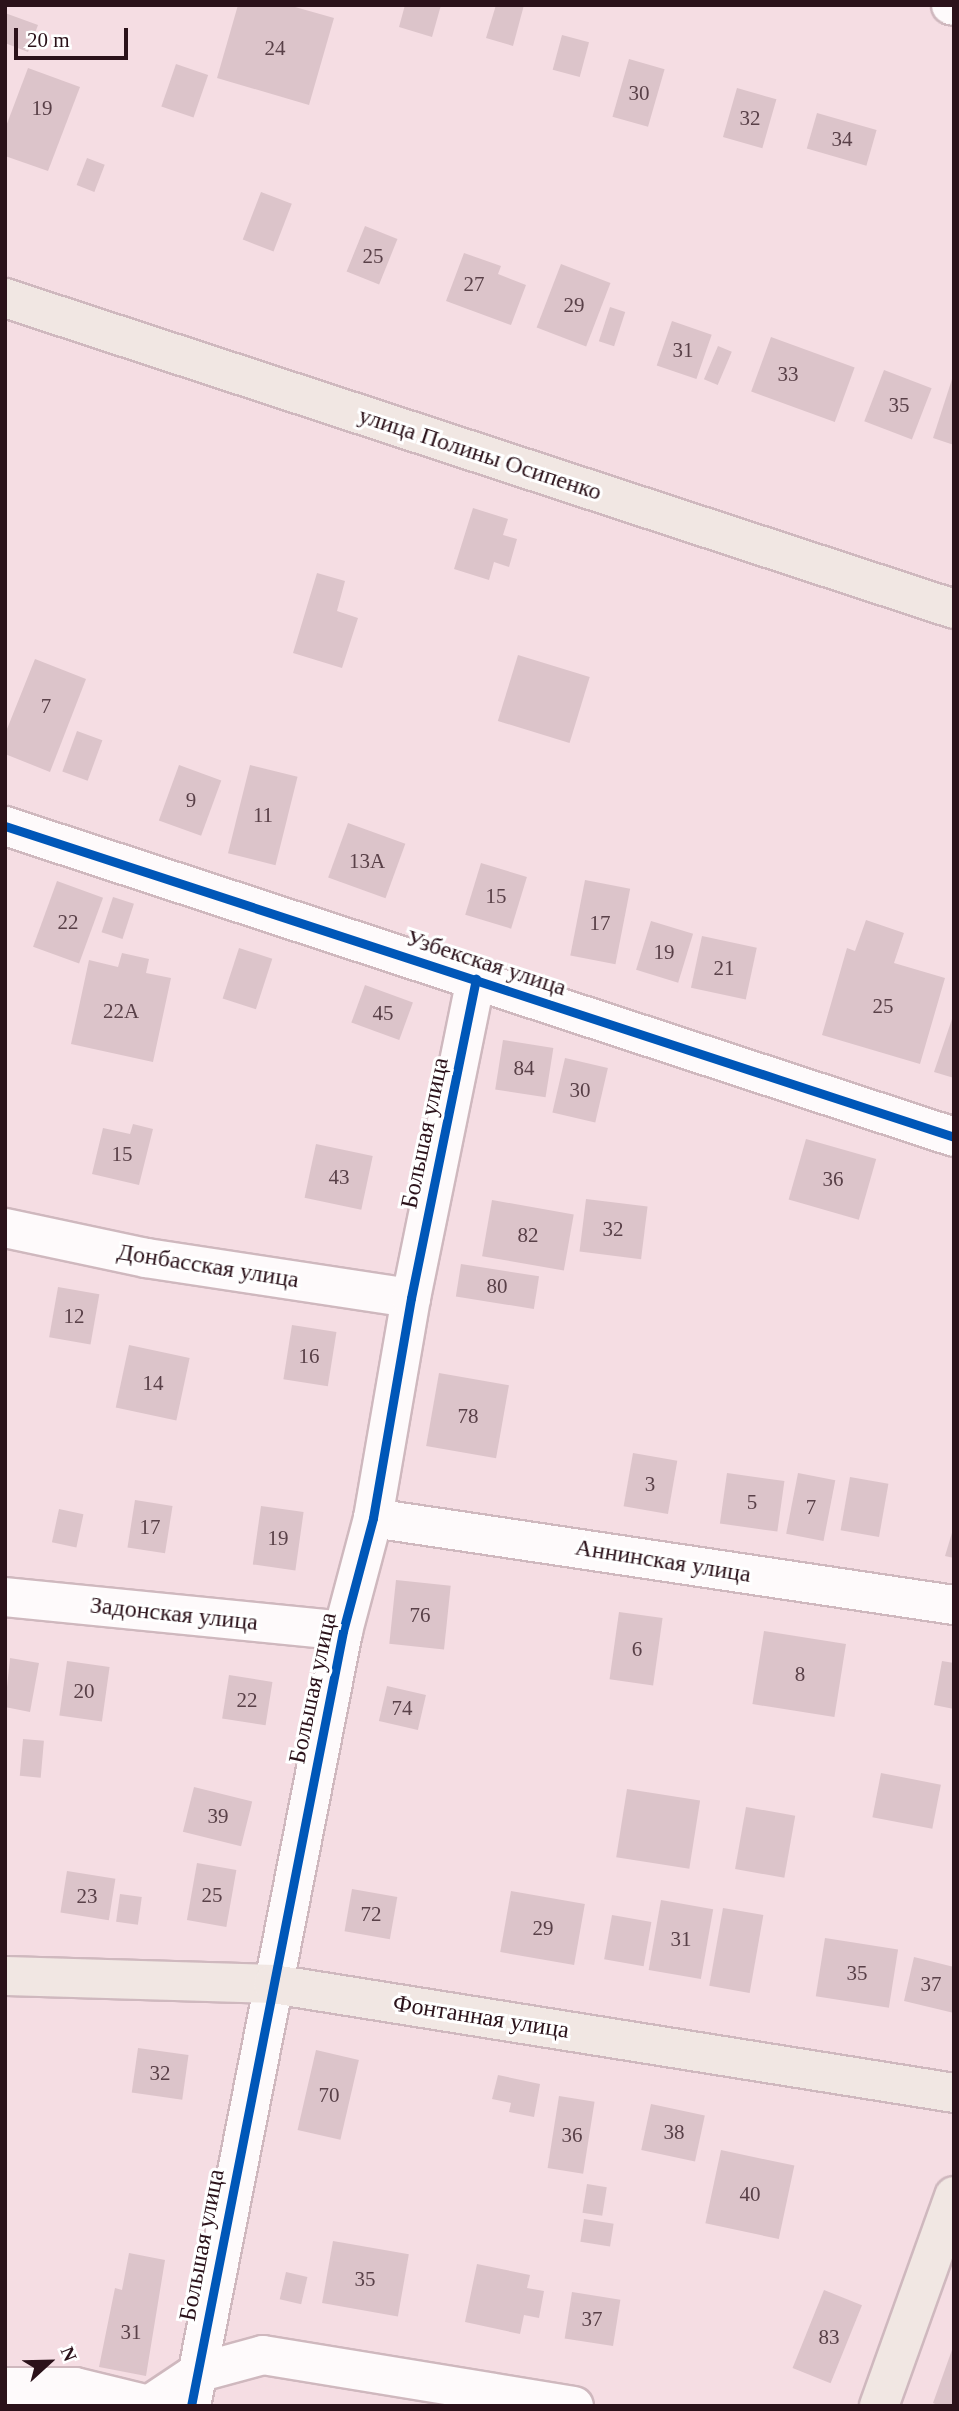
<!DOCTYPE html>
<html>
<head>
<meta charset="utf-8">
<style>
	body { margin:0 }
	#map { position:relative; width:959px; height:2411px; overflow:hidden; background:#f5dde3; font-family:Georgia,serif }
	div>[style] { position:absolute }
	.building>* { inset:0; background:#dcc4ca; transform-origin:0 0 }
	.roads { filter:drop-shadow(2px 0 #cfb8be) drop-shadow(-2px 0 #cfb8be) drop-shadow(0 2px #cfb8be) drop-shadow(0 -2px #cfb8be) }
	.minor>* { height:38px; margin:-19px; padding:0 19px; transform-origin:19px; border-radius:19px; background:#fefafb }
	.major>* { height:38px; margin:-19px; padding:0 19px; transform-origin:19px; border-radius:19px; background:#f1e7e3 }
	.cycleway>* { height:9px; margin:-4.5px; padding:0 4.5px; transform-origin:4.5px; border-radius:4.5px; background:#0057b8 }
	span { translate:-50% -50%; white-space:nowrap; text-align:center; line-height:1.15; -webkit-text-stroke:6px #fff; paint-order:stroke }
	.number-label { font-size:21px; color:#594048 }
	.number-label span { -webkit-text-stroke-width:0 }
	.street-label { font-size:24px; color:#2b121a }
	.frame { position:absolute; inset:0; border:7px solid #2b121a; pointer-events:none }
	.north { position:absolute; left:14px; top:2327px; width:70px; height:70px; -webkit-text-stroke:5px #fff; paint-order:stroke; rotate:68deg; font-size:19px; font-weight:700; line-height:28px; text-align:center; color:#2b121a }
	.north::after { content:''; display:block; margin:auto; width:24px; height:32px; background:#2b121a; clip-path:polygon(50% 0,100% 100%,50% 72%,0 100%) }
	.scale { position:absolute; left:14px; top:28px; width:114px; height:32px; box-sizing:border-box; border:4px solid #2b121a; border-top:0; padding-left:9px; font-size:21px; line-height:24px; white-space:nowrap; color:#2b121a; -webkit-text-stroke:5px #fff; paint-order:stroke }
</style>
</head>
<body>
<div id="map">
	<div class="building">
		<i style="clip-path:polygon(238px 5px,288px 5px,334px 18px,309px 105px,217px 78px)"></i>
		<i style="clip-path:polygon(405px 5px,441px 5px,432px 37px,399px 27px)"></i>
		<i style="clip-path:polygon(496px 5px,524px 5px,513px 46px,486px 38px)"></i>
		<i style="clip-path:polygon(5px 13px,38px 25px,28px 52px,5px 43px)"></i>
		<i style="left:562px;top:35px;width:28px;height:36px;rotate:15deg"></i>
		<i style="left:629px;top:59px;width:37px;height:60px;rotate:16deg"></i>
		<i style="left:176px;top:64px;width:34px;height:45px;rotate:19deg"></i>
		<i style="clip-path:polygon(28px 68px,80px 87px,48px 171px,5px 156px,5px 129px)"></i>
		<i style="left:737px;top:88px;width:41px;height:51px;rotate:16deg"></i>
		<i style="left:817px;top:113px;width:62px;height:37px;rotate:16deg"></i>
		<i style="left:87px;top:158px;width:19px;height:29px;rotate:21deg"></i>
		<i style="left:261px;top:192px;width:33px;height:51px;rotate:21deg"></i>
		<i style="left:365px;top:226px;width:35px;height:49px;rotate:22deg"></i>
		<i style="clip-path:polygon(464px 253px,501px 266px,498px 274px,526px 285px,511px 325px,446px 301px)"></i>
		<i style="left:561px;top:264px;width:53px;height:68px;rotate:21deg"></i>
		<i style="left:610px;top:307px;width:16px;height:36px;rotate:18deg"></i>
		<i style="left:672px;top:321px;width:42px;height:47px;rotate:19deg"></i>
		<i style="left:771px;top:337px;width:89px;height:58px;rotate:20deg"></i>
		<i style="left:718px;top:346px;width:15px;height:36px;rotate:23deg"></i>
		<i style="left:884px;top:370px;width:51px;height:55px;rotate:21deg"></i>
		<i style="clip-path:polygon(953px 376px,954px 376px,954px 445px,933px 438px)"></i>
		<i style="clip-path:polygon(473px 508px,508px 519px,503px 535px,517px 539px,509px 567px,494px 562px,489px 580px,454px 569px)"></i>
		<i style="clip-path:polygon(317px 573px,345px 581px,337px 611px,358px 618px,342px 668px,293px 653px)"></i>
		<i style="left:518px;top:655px;width:75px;height:69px;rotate:17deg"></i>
		<i style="clip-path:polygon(35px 659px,86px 679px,50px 772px,5px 754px,5px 734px)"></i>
		<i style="left:77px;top:731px;width:27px;height:43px;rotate:20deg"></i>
		<i style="left:179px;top:765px;width:45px;height:59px;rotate:20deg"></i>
		<i style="left:250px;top:765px;width:49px;height:91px;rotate:14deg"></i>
		<i style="left:348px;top:823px;width:61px;height:58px;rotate:20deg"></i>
		<i style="left:481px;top:863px;width:48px;height:54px;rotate:17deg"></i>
		<i style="left:585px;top:880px;width:46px;height:77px;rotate:11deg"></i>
		<i style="left:57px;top:881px;width:49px;height:70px;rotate:20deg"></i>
		<i style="left:113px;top:897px;width:22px;height:37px;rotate:18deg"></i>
		<i style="clip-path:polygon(866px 920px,904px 933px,894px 963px,945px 978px,920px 1064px,822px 1035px,847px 948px,855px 951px)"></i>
		<i style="left:651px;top:921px;width:44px;height:51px;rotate:17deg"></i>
		<i style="left:702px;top:936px;width:56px;height:53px;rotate:12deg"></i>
		<i style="left:239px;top:948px;width:35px;height:53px;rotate:18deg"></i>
		<i style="clip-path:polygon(122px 953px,149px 959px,146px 973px,171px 978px,153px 1062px,71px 1044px,89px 960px,118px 967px)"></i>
		<i style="left:365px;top:985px;width:51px;height:40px;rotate:20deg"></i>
		<i style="clip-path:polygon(953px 1016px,954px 1017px,954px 1078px,934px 1072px)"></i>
		<i style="left:503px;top:1040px;width:51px;height:50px;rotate:9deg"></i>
		<i style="left:565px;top:1058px;width:44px;height:56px;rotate:13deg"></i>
		<i style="clip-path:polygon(133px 1124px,153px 1129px,139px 1185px,92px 1174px,103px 1128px,130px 1134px)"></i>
		<i style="left:806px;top:1139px;width:73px;height:63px;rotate:16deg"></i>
		<i style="left:316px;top:1144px;width:58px;height:55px;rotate:12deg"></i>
		<i style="left:586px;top:1199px;width:62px;height:53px;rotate:7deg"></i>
		<i style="left:492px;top:1200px;width:83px;height:57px;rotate:10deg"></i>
		<i style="left:461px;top:1264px;width:79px;height:33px;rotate:9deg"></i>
		<i style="left:58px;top:1287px;width:42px;height:51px;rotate:10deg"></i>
		<i style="left:292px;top:1325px;width:45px;height:55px;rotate:9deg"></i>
		<i style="left:129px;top:1345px;width:62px;height:64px;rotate:12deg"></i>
		<i style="left:439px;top:1373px;width:71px;height:74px;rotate:10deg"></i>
		<i style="left:633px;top:1453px;width:45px;height:54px;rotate:10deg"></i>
		<i style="left:727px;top:1473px;width:58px;height:51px;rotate:8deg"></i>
		<i style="left:798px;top:1473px;width:38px;height:62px;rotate:11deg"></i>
		<i style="left:850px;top:1477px;width:39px;height:54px;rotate:10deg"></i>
		<i style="left:135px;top:1500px;width:38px;height:48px;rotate:9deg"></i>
		<i style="left:261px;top:1506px;width:43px;height:59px;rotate:8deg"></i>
		<i style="left:59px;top:1509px;width:25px;height:34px;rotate:12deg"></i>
		<i style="clip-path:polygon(954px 1526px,954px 1558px,945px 1556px)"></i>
		<i style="left:396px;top:1580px;width:55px;height:64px;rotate:6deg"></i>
		<i style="left:619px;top:1612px;width:44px;height:68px;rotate:8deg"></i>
		<i style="left:764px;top:1631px;width:83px;height:74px;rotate:9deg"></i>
		<i style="clip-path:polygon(10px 1658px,39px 1663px,30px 1712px,5px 1707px)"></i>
		<i style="left:67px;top:1661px;width:43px;height:55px;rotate:8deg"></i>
		<i style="clip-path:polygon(942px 1661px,954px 1663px,954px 1709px,934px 1705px)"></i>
		<i style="left:229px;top:1675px;width:44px;height:44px;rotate:9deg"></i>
		<i style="left:387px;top:1686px;width:40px;height:36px;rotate:13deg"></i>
		<i style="left:23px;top:1739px;width:21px;height:37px;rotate:5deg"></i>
		<i style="left:881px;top:1773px;width:61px;height:45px;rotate:11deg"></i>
		<i style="left:194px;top:1787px;width:60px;height:46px;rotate:14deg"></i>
		<i style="left:627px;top:1789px;width:74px;height:69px;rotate:9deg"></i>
		<i style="left:746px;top:1807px;width:50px;height:63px;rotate:10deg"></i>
		<i style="left:197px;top:1863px;width:40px;height:58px;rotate:10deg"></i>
		<i style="left:67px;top:1871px;width:49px;height:42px;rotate:9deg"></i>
		<i style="left:352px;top:1889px;width:46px;height:43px;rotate:10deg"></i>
		<i style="left:511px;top:1891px;width:75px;height:62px;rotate:10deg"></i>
		<i style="left:120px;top:1894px;width:22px;height:28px;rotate:8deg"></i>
		<i style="left:661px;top:1900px;width:53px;height:71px;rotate:10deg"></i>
		<i style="left:723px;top:1908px;width:41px;height:79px;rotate:10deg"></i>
		<i style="left:612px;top:1915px;width:40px;height:45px;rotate:10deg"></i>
		<i style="left:825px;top:1938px;width:74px;height:59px;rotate:9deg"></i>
		<i style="clip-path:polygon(914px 1957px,954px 1967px,954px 2013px,904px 2001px)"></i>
		<i style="left:138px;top:2048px;width:51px;height:45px;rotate:8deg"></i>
		<i style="left:316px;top:2050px;width:44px;height:82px;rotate:13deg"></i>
		<i style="clip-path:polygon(498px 2075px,540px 2084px,534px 2117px,509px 2112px,511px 2103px,492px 2099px)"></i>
		<i style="left:559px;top:2096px;width:36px;height:73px;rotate:9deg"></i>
		<i style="left:651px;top:2104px;width:55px;height:47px;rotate:12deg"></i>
		<i style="left:721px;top:2150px;width:75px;height:75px;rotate:12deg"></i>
		<i style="left:587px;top:2184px;width:20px;height:29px;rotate:9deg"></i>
		<i style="left:584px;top:2219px;width:30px;height:23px;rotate:9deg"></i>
		<i style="left:333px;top:2241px;width:77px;height:63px;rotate:10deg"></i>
		<i style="clip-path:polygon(129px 2253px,165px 2260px,146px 2376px,99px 2367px,115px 2288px,122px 2290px)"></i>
		<i style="clip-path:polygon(477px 2264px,530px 2275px,527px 2288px,544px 2291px,539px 2318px,524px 2315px,520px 2334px,465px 2322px)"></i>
		<i style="left:286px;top:2272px;width:22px;height:28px;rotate:13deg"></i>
		<i style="left:824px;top:2290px;width:41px;height:84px;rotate:22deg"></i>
		<i style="left:572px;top:2292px;width:49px;height:47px;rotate:9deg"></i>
		<i style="clip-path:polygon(953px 2347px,954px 2406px,940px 2406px,933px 2403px)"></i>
	</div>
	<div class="roads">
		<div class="minor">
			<i style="left:951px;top:5px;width:3px;rotate:18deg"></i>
			<i style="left:5px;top:826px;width:999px;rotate:18.14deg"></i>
			<i style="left:5px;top:1228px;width:144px;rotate:12deg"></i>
			<i style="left:146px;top:1258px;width:268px;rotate:8.6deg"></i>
			<i style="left:373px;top:1518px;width:587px;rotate:8.52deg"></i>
			<i style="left:5px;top:1597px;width:340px;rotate:5.7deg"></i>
			<i style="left:5px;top:2387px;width:70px"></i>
			<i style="left:75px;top:2387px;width:76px;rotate:13.7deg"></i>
			<i style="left:149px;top:2405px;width:58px;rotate:-33.7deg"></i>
			<i style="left:197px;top:2373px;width:68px;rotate:-15.3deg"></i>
			<i style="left:263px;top:2355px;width:315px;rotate:9.3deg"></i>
			<i style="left:191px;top:2406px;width:790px;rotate:-78.9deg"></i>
			<i style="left:343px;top:1631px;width:117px;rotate:-75.1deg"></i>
			<i style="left:373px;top:1518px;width:223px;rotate:-80.2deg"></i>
			<i style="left:411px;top:1298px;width:326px;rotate:-78.5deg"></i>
		</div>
		<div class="major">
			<i style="left:5px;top:298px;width:999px;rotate:18.14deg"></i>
			<i style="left:5px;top:1976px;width:268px;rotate:1.7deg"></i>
			<i style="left:273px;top:1984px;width:690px;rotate:9.09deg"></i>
			<i style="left:879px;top:2406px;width:223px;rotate:-70.3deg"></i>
		</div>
	</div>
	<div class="cycleway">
		<i style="left:5px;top:826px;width:999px;rotate:18.14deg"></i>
		<i style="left:191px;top:2406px;width:790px;rotate:-78.9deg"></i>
		<i style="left:343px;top:1631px;width:117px;rotate:-75.1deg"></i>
		<i style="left:373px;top:1518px;width:223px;rotate:-80.2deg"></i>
		<i style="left:411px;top:1298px;width:326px;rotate:-78.5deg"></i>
	</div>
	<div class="number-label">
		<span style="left:275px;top:48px">24</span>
		<span style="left:639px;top:93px">30</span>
		<span style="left:42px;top:108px">19</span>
		<span style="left:750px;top:118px">32</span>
		<span style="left:842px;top:139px">34</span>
		<span style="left:373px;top:256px">25</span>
		<span style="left:474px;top:284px">27</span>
		<span style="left:574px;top:305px">29</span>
		<span style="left:683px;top:350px">31</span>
		<span style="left:788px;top:374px">33</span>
		<span style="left:899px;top:405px">35</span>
		<span style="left:46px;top:706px">7</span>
		<span style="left:191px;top:800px">9</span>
		<span style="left:263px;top:815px">11</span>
		<span style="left:367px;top:861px">13А</span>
		<span style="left:496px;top:896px">15</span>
		<span style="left:68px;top:922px">22</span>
		<span style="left:600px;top:923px">17</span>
		<span style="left:664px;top:952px">19</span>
		<span style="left:724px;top:968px">21</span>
		<span style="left:883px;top:1006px">25</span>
		<span style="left:121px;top:1011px">22А</span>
		<span style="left:383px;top:1013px">45</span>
		<span style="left:524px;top:1068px">84</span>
		<span style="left:580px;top:1090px">30</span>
		<span style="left:122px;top:1154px">15</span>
		<span style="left:339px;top:1177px">43</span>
		<span style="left:833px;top:1179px">36</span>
		<span style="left:613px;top:1229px">32</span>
		<span style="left:528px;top:1235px">82</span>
		<span style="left:497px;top:1286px">80</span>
		<span style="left:74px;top:1316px">12</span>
		<span style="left:309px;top:1356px">16</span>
		<span style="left:153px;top:1383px">14</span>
		<span style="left:468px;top:1416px">78</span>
		<span style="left:650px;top:1484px">3</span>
		<span style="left:752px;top:1502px">5</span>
		<span style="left:811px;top:1507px">7</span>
		<span style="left:150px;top:1527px">17</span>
		<span style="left:278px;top:1538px">19</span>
		<span style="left:420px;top:1615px">76</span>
		<span style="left:637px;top:1649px">6</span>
		<span style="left:800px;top:1674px">8</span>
		<span style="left:84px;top:1691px">20</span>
		<span style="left:247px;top:1700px">22</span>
		<span style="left:402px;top:1708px">74</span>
		<span style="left:218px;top:1816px">39</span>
		<span style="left:212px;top:1895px">25</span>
		<span style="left:87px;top:1896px">23</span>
		<span style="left:371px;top:1914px">72</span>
		<span style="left:543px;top:1928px">29</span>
		<span style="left:681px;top:1939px">31</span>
		<span style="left:857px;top:1973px">35</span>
		<span style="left:931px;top:1984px">37</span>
		<span style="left:160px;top:2073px">32</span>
		<span style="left:329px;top:2095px">70</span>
		<span style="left:674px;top:2132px">38</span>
		<span style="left:572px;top:2135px">36</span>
		<span style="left:750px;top:2194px">40</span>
		<span style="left:365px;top:2279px">35</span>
		<span style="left:592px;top:2319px">37</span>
		<span style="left:131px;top:2332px">31</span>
		<span style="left:829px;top:2337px">83</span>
	</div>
	<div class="street-label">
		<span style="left:480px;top:454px;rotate:18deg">улица Полины Осипенко</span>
		<span style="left:486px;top:963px;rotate:18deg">Узбекская улица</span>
		<span style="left:425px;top:1133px;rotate:-78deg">Большая улица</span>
		<span style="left:208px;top:1266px;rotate:9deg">Донбасская улица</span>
		<span style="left:663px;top:1561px;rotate:9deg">Аннинская улица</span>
		<span style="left:174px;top:1614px;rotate:6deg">Задонская улица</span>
		<span style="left:313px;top:1688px;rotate:-78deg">Большая улица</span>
		<span style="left:481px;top:2017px;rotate:9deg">Фонтанная улица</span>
		<span style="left:202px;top:2245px;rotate:-79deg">Большая улица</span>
	</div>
	<div class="frame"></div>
	<div class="north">N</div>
	<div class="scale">20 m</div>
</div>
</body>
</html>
